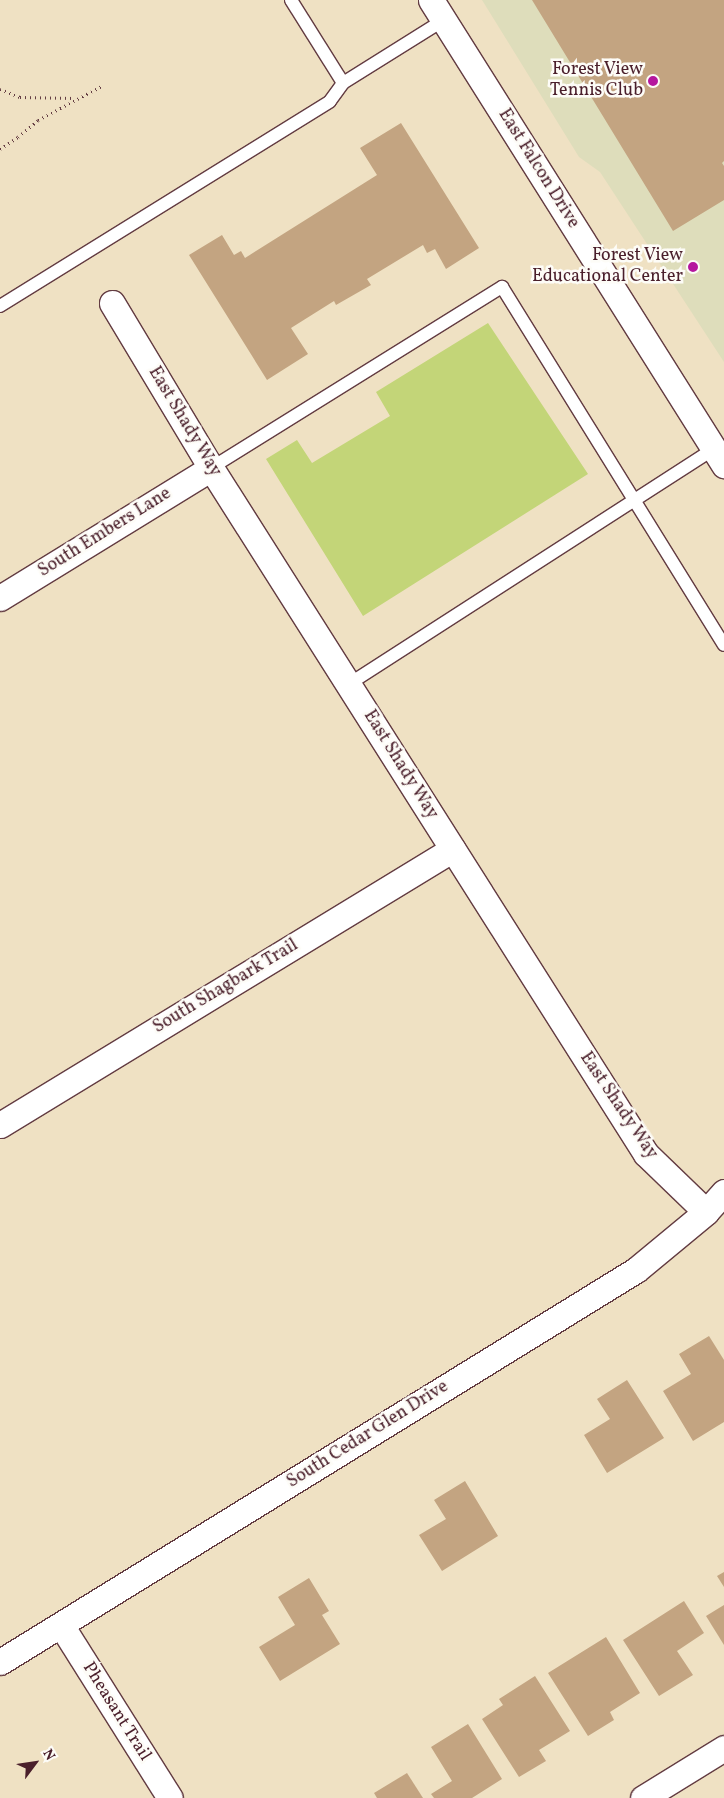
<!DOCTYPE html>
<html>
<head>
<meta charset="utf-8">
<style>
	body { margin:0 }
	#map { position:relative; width:724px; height:1798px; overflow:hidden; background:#efe1c3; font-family:Vollkorn,serif }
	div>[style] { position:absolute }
	.built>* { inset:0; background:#deddbb }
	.green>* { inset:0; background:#c3d578 }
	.building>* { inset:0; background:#c3a481 }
	.path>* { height:3px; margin-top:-1.5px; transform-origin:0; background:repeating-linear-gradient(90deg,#633c42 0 1px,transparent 0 5px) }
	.roads { filter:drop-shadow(1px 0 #633c42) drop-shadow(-1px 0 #633c42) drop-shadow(0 1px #633c42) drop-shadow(0 -1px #633c42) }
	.service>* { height:12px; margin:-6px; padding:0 6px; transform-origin:6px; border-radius:6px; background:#fff }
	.minor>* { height:25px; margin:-12.5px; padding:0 12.5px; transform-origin:12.5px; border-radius:12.5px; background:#fff }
	.dots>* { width:14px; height:14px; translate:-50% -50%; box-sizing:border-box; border:2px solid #fdfcf7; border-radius:50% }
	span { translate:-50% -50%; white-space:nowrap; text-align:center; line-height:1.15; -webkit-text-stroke:5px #fdfcf7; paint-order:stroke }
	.poi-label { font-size:18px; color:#4a1f2b }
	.right { translate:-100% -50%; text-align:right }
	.street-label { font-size:18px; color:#4a1f2b }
	.north { position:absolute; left:10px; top:1738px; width:50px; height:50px; -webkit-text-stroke:4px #fdfcf7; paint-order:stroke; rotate:59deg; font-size:14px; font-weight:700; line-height:20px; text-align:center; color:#4a1f2b }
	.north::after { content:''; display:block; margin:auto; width:18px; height:22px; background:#4a1f2b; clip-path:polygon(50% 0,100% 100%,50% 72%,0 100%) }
</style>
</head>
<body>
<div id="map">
	<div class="built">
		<i style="clip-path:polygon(482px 0,724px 0,724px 362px,600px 172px,579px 157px)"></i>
	</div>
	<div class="green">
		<i style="clip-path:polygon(488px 323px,588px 474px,363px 616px,266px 459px,297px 440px,312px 463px,390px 416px,376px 392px)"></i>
	</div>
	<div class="building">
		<i style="clip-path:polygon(532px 0,724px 0,724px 161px,722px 163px,724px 166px,724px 200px,673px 231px)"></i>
		<i style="clip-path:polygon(401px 123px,479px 248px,446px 269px,435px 249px,427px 253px,423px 245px,367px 279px,371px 285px,336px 305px,334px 301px,291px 328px,308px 354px,267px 380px,189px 255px,222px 235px,234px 255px,241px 251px,245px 258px,377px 175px,360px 148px)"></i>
		<i style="clip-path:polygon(709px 1336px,724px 1360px,724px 1422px,693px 1441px,663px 1391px,691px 1374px,679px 1354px)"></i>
		<i style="clip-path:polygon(627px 1380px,664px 1438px,607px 1473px,584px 1435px,610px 1419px,597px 1399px)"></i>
		<i style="clip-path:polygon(465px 1481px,498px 1536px,442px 1571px,419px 1535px,446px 1519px,434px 1500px)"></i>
		<i style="clip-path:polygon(724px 1572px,724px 1587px,717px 1576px)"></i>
		<i style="clip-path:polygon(309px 1578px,329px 1611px,322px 1615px,340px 1644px,280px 1681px,259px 1647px,295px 1625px,278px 1597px)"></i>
		<i style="clip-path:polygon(684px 1601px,704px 1633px,677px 1651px,693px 1675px,659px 1696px,623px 1640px)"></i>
		<i style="clip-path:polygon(724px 1605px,724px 1645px,706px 1616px)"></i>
		<i style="clip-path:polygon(606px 1637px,640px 1693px,610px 1712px,614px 1720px,588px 1736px,548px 1673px)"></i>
		<i style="clip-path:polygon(535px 1676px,570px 1731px,539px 1750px,546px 1761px,519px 1777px,482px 1719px,503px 1705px,499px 1699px)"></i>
		<i style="clip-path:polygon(468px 1724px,502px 1779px,472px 1798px,434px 1798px,431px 1794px,452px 1781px,431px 1747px)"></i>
		<i style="clip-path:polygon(407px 1773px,423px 1798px,377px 1798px,374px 1793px)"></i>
	</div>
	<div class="path">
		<i style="left:0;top:89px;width:22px;rotate:22deg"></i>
		<i style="left:20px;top:97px;width:55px;rotate:1deg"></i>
		<i style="left:0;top:149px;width:22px;rotate:-34deg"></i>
		<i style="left:18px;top:137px;width:26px;rotate:-40deg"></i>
		<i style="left:38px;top:120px;width:72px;rotate:-28deg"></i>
	</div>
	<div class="roads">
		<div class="service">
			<i style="left:291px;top:0;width:98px;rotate:57.9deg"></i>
			<i style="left:343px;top:83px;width:119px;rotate:-32deg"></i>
			<i style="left:0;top:306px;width:388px;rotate:-31.8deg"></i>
			<i style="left:330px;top:101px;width:22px;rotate:-54deg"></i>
			<i style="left:211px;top:468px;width:343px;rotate:-31.9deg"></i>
			<i style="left:502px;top:287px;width:421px;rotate:58.2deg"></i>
			<i style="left:349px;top:684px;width:434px;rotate:-32.8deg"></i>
		</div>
		<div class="minor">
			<i style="left:431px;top:0;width:550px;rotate:57.78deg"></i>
			<i style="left:112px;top:303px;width:192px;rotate:59deg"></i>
			<i style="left:211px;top:468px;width:812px;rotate:57.62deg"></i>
			<i style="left:646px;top:1154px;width:83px;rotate:44deg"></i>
			<i style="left:0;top:598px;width:248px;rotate:-31.6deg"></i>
			<i style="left:0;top:1125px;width:530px;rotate:-31.35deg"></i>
			<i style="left:61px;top:1625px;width:204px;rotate:57.8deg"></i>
			<i style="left:0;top:1662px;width:747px;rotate:-31.65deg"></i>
			<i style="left:636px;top:1270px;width:91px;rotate:-39.6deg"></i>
			<i style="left:706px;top:1212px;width:27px;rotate:-48deg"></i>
			<i style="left:643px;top:1798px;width:95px;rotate:-31.7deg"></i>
		</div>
	</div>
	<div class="dots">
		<i style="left:653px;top:81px;background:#b5179e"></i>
		<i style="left:693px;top:267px;background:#b5179e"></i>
	</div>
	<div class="poi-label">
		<span class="right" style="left:643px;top:81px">Forest View<br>Tennis Club</span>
		<span class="right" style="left:683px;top:267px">Forest View<br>Educational Center</span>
	</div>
	<div class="street-label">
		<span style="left:538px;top:169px;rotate:58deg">East Falcon Drive</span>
		<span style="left:184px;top:422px;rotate:59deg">East Shady Way</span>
		<span style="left:105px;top:533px;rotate:-32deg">South Embers Lane</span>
		<span style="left:400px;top:765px;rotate:58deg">East Shady Way</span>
		<span style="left:226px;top:987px;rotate:-31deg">South Shagbark Trail</span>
		<span style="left:618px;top:1106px;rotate:56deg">East Shady Way</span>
		<span style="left:368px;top:1435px;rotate:-32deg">South Cedar Glen Drive</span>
		<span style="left:116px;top:1712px;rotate:58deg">Pheasant Trail</span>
	</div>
	<div class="north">N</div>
</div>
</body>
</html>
